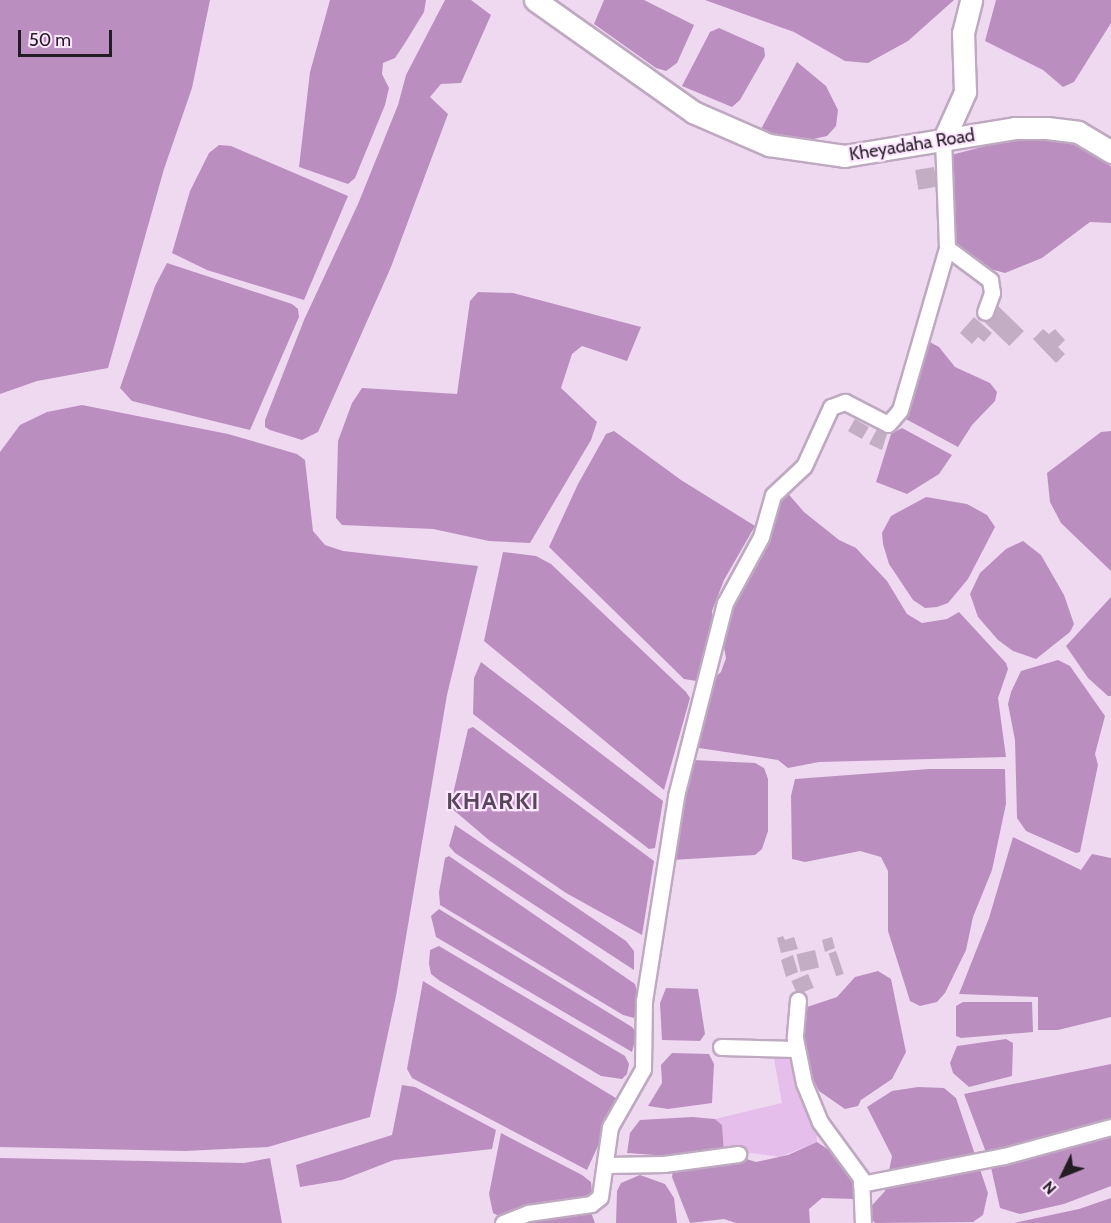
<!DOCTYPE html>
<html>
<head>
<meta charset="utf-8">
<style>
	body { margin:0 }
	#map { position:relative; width:1111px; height:1223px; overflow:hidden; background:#efd9f1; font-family:Cabin,sans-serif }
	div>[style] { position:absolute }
	.green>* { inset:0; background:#e6beeb }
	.water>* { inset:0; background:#bb8ec0 }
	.building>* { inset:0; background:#c2adc4; transform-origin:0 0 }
	.roads { filter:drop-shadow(2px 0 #bea9c0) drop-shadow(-2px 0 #bea9c0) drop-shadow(0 2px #bea9c0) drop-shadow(0 -2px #bea9c0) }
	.minor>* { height:15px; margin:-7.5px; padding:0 7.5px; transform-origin:7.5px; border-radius:7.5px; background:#fff }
	.secondary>* { height:21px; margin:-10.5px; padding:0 10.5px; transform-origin:10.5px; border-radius:10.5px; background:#fff }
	span { translate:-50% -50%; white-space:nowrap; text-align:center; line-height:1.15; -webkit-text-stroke:4.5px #fde6ff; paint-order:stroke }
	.street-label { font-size:18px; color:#241c25 }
	.district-label { font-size:24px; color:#58465a; font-weight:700; letter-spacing:1.5px }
	.north { position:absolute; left:1033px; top:1145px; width:60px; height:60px; -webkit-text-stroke:4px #fde6ff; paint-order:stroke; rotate:227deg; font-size:16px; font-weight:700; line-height:24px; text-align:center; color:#241c25 }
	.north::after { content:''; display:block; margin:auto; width:21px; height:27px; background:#241c25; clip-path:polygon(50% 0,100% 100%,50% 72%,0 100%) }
	.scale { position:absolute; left:18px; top:30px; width:94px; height:27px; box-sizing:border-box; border:3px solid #241c25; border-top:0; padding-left:8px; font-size:18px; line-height:21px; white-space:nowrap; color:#241c25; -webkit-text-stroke:4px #fde6ff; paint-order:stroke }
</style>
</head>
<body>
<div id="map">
	<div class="green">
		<i style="clip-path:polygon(772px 1048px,796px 1049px,816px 1117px,817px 1142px,780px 1157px,750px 1153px,743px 1158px,724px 1153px,722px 1125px,715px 1119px,782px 1103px)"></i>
	</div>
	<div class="water">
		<i style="clip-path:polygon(0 0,210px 0,192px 88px,164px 169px,108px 368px,37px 381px,0 394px)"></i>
		<i style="clip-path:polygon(330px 0,426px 0,424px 12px,405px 43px,395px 58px,383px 63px,382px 74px,389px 88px,385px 105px,355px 178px,348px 184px,299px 167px,310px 72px)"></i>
		<i style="clip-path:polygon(445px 0,471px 0,491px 15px,461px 83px,441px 84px,430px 97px,448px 114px,391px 267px,318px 432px,302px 440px,270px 430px,265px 427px,265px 420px,304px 320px,358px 204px,398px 105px,406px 75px)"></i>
		<i style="clip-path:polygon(604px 0,644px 0,694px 25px,677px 63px,666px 71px,656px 68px,594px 24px)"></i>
		<i style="clip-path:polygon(705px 0,954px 0,908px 41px,868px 63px,845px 61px,794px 32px)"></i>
		<i style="clip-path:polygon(996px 0,1111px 0,1111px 23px,1074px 82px,1063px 87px,1043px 70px,985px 41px)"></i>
		<i style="clip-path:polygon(719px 28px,764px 48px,765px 56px,740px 100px,732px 107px,682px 86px,710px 32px)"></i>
		<i style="clip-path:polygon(797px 62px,826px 86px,838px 110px,836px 126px,827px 136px,809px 140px,778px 136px,761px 129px)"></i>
		<i style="clip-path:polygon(1042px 138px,1075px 145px,1102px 156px,1111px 167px,1111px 223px,1090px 222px,1042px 258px,1005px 273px,979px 266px,952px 240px,951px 155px,1005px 141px)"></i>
		<i style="clip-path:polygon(219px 145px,231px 146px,348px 196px,304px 300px,207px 270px,172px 253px,190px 191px,209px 153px)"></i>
		<i style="clip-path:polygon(167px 263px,292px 304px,298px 309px,299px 317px,250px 430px,132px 401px,120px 388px,155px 286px)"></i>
		<i style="clip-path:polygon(478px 292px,513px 293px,641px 327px,627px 361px,582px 346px,572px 354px,561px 388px,597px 422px,591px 440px,530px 543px,489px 541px,433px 529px,342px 525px,336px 518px,338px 441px,352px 403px,362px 388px,457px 394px,470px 301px)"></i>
		<i style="clip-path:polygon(926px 340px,939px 347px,955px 367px,990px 383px,997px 392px,995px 401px,972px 425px,958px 447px,902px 417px)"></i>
		<i style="clip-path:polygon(82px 405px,228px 434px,297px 454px,305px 460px,313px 531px,325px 545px,343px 551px,478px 566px,447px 695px,396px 996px,370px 1117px,268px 1147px,185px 1151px,0 1147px,0 452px,20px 425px,47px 412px)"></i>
		<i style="clip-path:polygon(902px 428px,952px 455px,939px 474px,907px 494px,876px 482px,891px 434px)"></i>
		<i style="clip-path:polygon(614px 431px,681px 480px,755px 526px,724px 580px,712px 611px,713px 632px,703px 666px,696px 681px,684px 679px,549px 547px,578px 484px,606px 434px)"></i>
		<i style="clip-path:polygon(1111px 431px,1111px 571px,1061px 523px,1050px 502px,1047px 473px,1101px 432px)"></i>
		<i style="clip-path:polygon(785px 490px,804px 512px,839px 540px,856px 548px,887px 581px,907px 614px,922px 623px,947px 619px,959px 612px,1006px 663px,1008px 669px,998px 698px,1006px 757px,819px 762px,788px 768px,778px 760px,699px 748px,692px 742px,705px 686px,721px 672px,726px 658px,722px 637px,729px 603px,776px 495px)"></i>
		<i style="clip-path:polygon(926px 497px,967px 504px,987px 515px,995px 527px,968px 579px,948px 603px,937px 607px,925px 608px,913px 600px,889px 564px,883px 544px,882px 533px,891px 516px)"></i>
		<i style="clip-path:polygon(1023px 541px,1041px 555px,1064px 595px,1074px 624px,1070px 632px,1036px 659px,1013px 651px,998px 640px,978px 617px,970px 594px,980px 573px,1006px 549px)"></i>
		<i style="clip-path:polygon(503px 552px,536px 556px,551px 564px,686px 692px,690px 698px,664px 790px,484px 641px)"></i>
		<i style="clip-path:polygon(1111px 597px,1111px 696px,1108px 696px,1088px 678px,1066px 646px)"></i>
		<i style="clip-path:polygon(1058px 660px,1070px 666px,1105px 716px,1095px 754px,1098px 765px,1080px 852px,1076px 853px,1026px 831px,1017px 818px,1015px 740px,1008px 704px,1011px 692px,1021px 671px)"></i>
		<i style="clip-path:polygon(481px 662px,663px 801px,655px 848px,649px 849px,473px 714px,474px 678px)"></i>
		<i style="clip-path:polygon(473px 727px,654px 861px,642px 935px,566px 893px,490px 841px,450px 807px,468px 729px)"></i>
		<i style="clip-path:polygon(693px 760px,755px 763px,764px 768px,768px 779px,768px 831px,762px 849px,755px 855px,672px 860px,689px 767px)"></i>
		<i style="clip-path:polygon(929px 769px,1005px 769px,1006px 804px,992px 870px,973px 917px,966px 950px,945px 993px,937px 1002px,920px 1006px,910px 1001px,888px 931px,888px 871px,881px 857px,860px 851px,805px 862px,792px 859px,791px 796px,795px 779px)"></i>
		<i style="clip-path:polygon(455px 825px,626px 941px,634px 951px,634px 970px,455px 853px,449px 846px)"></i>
		<i style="clip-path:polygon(1013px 837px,1081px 870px,1092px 854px,1111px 858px,1111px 1017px,1058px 1030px,1038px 1030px,1038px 997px,959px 994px,989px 918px)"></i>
		<i style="clip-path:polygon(449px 856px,635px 984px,639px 999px,634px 1018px,623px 1015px,440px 905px,439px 892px,445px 858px)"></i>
		<i style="clip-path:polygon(439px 909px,632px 1027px,637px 1033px,632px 1052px,436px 937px,431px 916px)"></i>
		<i style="clip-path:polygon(439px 946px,625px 1056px,629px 1064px,627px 1074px,622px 1079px,601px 1076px,440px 981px,431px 974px,429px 964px,430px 950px)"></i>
		<i style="clip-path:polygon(878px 971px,891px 979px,906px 1052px,892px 1079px,861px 1100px,858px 1106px,845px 1109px,819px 1091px,805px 1063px,801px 1032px,807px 1007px,837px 997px,855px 977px)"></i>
		<i style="clip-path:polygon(423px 981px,624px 1103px,603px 1135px,587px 1170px,412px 1078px,407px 1069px)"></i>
		<i style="clip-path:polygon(666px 988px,698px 989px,705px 1034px,700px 1041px,662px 1040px,660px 1003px)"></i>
		<i style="clip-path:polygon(963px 1002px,1032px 1002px,1033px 1032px,961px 1038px,956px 1036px,956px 1006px)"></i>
		<i style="clip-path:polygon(1006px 1039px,1013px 1043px,1012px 1076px,969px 1087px,953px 1073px,950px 1063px,957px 1046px)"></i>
		<i style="clip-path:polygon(672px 1053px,709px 1054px,714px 1064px,712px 1103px,668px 1109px,648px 1106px,662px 1083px,661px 1065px)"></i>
		<i style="clip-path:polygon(1111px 1064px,1111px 1186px,1064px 1204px,1020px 1214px,1000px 1208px,990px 1163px,964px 1094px)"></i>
		<i style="clip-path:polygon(402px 1085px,415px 1087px,496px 1130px,492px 1149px,394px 1160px,342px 1180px,300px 1187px,296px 1165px,392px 1135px)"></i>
		<i style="clip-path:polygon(918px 1087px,944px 1088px,956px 1098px,988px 1193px,983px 1215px,973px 1222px,875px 1223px,866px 1212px,885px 1191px,892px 1156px,867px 1107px,892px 1091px)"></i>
		<i style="clip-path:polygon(692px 1117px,715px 1119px,722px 1125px,724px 1153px,683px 1157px,627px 1153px,630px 1133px,640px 1120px)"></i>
		<i style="clip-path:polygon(501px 1133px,582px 1175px,591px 1182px,592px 1193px,588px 1198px,503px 1218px,493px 1213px,489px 1194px)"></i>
		<i style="clip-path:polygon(817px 1142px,835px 1154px,855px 1179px,854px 1199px,822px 1198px,809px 1209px,810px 1223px,736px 1223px,724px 1219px,690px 1223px,672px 1177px,673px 1169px,743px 1158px,756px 1162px,788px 1155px)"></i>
		<i style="clip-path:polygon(0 1158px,244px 1163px,270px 1158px,282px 1223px,0 1223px)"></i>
		<i style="clip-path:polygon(640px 1175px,665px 1184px,674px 1198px,677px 1223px,616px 1223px,617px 1191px,621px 1183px)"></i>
		<i style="clip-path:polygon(1111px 1198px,1111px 1223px,1014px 1223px,1079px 1209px)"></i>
		<i style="clip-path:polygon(590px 1210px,595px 1223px,511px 1223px)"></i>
	</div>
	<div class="building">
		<i style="left:934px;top:167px;width:20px;height:19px;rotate:81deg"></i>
		<i style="left:998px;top:306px;width:36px;height:21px;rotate:44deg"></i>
		<i style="clip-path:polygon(974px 317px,992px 333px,984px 342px,978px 337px,972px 344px,960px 333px)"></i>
		<i style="clip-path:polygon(1043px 329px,1049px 334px,1055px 329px,1065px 340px,1058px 347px,1065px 354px,1056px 363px,1033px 339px)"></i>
		<i style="left:855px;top:419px;width:16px;height:14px;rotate:30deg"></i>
		<i style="clip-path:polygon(877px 429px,887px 434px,882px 450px,869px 444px)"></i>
		<i style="clip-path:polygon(783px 936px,785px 940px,794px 937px,798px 949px,781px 953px,777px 938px)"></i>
		<i style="clip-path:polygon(832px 937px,835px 948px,825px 952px,822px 940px)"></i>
		<i style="left:815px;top:950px;width:18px;height:19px;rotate:77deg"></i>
		<i style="left:836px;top:951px;width:24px;height:8px;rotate:71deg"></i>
		<i style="clip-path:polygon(793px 955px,798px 972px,786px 977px,781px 960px)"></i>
		<i style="left:808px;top:974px;width:15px;height:18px;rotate:67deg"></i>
	</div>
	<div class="roads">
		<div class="minor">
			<i style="left:947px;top:248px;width:54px;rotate:36.7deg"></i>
			<i style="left:990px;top:280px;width:13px;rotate:81deg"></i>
			<i style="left:992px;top:293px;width:20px;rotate:110deg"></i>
			<i style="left:798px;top:1000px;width:38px;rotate:95deg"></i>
			<i style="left:795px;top:1038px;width:46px;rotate:78.7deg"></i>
			<i style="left:804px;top:1083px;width:42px;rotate:67.7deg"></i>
			<i style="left:820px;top:1122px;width:69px;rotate:53.8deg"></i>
			<i style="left:861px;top:1178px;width:45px;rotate:87.5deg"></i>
			<i style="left:721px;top:1047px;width:75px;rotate:1.5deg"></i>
			<i style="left:606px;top:1165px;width:58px;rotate:-1deg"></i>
			<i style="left:664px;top:1164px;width:75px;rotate:-7.7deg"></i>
			<i style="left:861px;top:1184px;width:146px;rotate:-11.1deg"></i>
			<i style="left:1004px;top:1156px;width:111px;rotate:-15.2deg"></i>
			<i style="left:503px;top:1223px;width:27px;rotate:-22deg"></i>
			<i style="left:528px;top:1213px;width:64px;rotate:-8.1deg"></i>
			<i style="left:591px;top:1204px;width:11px;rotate:-38deg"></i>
			<i style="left:600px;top:1197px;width:71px;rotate:-81.9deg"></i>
			<i style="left:610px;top:1127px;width:67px;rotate:-60.4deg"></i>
			<i style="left:643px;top:1069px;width:68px;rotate:-89.2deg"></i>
			<i style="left:644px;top:1001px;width:207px;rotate:-81.1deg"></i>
			<i style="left:676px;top:796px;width:199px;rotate:-75.8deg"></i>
			<i style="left:725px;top:603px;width:75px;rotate:-61.4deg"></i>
			<i style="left:761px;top:537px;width:44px;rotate:-74.1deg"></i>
			<i style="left:773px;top:495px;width:42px;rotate:-43.1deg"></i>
			<i style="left:804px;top:466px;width:65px;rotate:-65.4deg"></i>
			<i style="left:831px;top:407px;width:15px;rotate:-20deg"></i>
			<i style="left:845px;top:402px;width:48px;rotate:27.1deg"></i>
			<i style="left:888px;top:424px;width:18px;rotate:-49deg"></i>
			<i style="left:900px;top:410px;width:169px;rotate:-73.8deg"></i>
			<i style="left:947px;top:248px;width:107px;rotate:-92.1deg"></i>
		</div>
		<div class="secondary">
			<i style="left:535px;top:0;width:194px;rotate:35.3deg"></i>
			<i style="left:693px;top:112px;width:83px;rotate:23.5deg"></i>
			<i style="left:769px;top:145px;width:76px;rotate:8.3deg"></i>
			<i style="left:844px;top:156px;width:173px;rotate:-9.3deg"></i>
			<i style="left:1015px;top:128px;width:32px"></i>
			<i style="left:1047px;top:128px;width:31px;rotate:7deg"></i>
			<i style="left:1078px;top:132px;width:39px;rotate:31deg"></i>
			<i style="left:943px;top:141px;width:54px;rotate:-65.8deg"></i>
			<i style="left:965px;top:92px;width:59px;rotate:-91.9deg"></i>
			<i style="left:963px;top:33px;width:34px;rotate:-76deg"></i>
		</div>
	</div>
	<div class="street-label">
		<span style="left:912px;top:145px;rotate:-9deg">Kheyadaha Road</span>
	</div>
	<div class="district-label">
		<span style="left:493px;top:801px">KHARKI</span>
	</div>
	<div class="north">N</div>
	<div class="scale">50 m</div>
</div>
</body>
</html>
